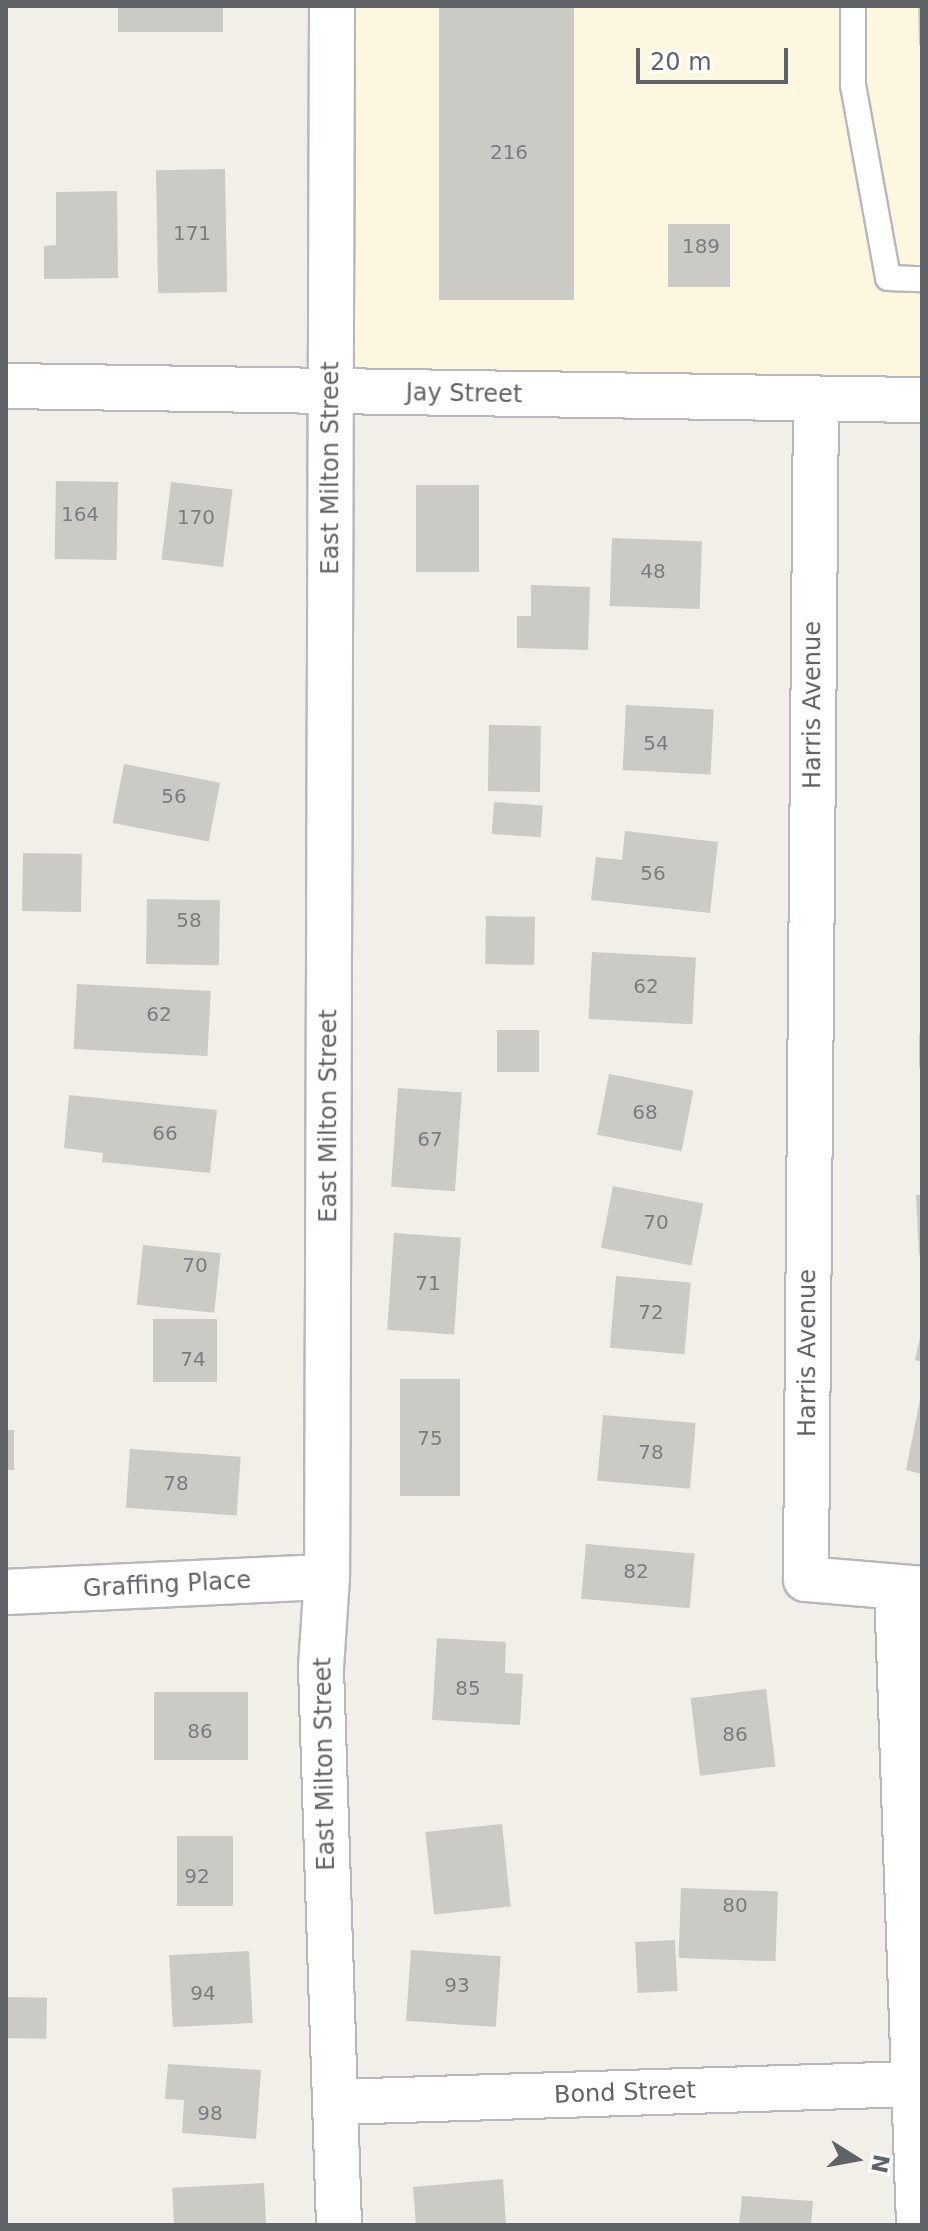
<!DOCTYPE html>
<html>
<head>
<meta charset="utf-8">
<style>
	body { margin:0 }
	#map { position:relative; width:928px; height:2231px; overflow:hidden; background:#f1efe8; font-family:"DejaVu Sans",sans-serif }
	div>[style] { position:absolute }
	.commercial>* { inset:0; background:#fef7e0; transform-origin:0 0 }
	.building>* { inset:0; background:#cccac5; transform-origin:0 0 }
	.roads { filter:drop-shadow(2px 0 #b5b8bc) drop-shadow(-2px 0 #b5b8bc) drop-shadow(0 2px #b5b8bc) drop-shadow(0 -2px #b5b8bc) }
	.lane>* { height:24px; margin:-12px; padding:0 12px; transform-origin:12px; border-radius:12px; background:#fff }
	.street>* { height:44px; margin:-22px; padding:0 22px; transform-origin:22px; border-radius:22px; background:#fff }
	span { translate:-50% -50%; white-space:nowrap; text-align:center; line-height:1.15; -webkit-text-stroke:8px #fff; paint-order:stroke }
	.number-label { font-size:20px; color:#7a7d7f }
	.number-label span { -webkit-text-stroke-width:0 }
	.street-label { font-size:24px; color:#5f6368 }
	.frame { position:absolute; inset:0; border:8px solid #5f6368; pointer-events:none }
	.north { position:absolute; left:816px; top:2119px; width:80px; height:80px; -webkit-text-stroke:6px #fff; paint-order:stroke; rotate:101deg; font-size:22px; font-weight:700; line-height:32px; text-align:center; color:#5f6368 }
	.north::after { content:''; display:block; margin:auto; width:28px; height:36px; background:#5f6368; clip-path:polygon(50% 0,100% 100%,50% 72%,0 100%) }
	.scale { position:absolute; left:636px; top:48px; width:152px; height:36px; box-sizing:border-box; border:4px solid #5f6368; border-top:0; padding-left:10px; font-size:24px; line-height:28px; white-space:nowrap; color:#5f6368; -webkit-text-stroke:6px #fff; paint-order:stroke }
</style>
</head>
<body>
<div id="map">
	<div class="commercial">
		<i style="left:351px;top:6px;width:571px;height:385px"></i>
	</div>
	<div class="building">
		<i style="left:118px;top:6px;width:105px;height:26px"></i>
		<i style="left:439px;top:6px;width:135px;height:294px"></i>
		<i style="clip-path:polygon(918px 6px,922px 6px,922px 45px,919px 45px)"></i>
		<i style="left:225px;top:169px;width:123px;height:69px;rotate:89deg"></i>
		<i style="clip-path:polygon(117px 191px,118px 278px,44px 279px,44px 246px,56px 245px,56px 192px)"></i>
		<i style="left:668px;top:224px;width:62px;height:63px"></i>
		<i style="left:56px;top:481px;width:62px;height:78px;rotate:1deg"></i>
		<i style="left:171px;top:482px;width:62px;height:78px;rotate:7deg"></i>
		<i style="left:416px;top:485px;width:63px;height:87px"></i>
		<i style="left:612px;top:538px;width:90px;height:68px;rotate:2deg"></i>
		<i style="clip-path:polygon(531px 585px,590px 587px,588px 650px,517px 648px,517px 616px,531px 616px)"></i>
		<i style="left:626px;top:705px;width:88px;height:65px;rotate:3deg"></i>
		<i style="left:489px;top:725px;width:52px;height:66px;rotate:1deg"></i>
		<i style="left:124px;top:764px;width:98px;height:60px;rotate:11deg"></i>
		<i style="left:494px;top:802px;width:49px;height:32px;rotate:4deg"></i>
		<i style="clip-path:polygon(625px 831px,718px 842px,710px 913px,591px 900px,596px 857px,622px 860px)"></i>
		<i style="left:23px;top:853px;width:59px;height:58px;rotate:1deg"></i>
		<i style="left:147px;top:899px;width:73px;height:65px;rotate:1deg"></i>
		<i style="left:486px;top:916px;width:49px;height:48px;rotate:1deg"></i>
		<i style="left:592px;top:952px;width:104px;height:67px;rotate:3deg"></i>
		<i style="left:77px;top:984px;width:134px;height:65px;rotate:3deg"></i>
		<i style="left:497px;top:1030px;width:42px;height:42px"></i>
		<i style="left:919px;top:1034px;width:3px;height:34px"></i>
		<i style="left:609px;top:1074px;width:86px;height:62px;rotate:11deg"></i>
		<i style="left:398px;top:1088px;width:64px;height:99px;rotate:4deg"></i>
		<i style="clip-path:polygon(69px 1095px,217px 1110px,210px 1173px,102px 1162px,103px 1153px,64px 1148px)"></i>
		<i style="left:613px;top:1186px;width:92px;height:63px;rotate:11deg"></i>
		<i style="clip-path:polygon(916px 1195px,922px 1195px,922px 1255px,919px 1255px)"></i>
		<i style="left:394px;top:1233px;width:67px;height:97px;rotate:4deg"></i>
		<i style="left:143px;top:1245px;width:78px;height:60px;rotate:6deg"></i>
		<i style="left:616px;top:1276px;width:75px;height:72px;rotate:5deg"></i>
		<i style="left:153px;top:1319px;width:64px;height:63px"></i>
		<i style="clip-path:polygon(921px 1333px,922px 1333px,922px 1362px,915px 1360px)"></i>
		<i style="left:400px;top:1379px;width:60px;height:117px"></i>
		<i style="clip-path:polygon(921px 1395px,922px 1395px,922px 1474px,906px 1470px)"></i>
		<i style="left:603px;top:1415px;width:93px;height:66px;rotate:5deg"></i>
		<i style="left:6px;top:1430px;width:8px;height:40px"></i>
		<i style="left:130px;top:1449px;width:111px;height:59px;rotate:4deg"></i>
		<i style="left:586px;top:1544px;width:109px;height:55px;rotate:5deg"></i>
		<i style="clip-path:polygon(437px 1638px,506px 1642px,505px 1673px,523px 1674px,520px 1725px,432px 1720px)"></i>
		<i style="left:766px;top:1689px;width:78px;height:76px;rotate:83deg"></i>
		<i style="left:154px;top:1692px;width:94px;height:68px"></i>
		<i style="left:502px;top:1824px;width:83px;height:77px;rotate:84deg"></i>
		<i style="left:177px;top:1836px;width:56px;height:70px"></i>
		<i style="left:681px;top:1888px;width:97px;height:70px;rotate:2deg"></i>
		<i style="left:675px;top:1940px;width:51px;height:40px;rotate:87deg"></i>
		<i style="left:411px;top:1950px;width:90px;height:71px;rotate:4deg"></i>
		<i style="left:249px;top:1951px;width:72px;height:80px;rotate:87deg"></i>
		<i style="left:6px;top:1997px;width:41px;height:41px;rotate:1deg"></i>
		<i style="clip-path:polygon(168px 2064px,261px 2070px,256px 2139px,182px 2133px,184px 2100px,165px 2099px)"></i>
		<i style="clip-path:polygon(503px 2179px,506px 2225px,416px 2225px,413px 2187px)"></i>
		<i style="left:264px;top:2183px;width:42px;height:92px;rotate:87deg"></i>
		<i style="clip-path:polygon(742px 2196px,813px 2201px,811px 2225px,739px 2225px)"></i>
	</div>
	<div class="roads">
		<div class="lane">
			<i style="left:853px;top:6px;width:79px;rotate:90deg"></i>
			<i style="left:853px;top:85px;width:196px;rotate:79.7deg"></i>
			<i style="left:888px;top:278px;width:34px;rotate:2deg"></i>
		</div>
		<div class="street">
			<i style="left:332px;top:6px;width:1571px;rotate:90.18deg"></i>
			<i style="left:327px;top:1577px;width:91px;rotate:93.8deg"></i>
			<i style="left:321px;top:1668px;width:557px;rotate:88.15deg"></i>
			<i style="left:6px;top:386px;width:916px;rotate:0.88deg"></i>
			<i style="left:816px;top:399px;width:1180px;rotate:90.49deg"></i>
			<i style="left:806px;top:1579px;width:116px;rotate:4.9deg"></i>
			<i style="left:897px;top:1588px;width:637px;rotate:88.02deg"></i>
			<i style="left:6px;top:1592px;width:321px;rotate:-2.7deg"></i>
			<i style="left:335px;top:2102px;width:580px;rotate:-1.78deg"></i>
		</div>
	</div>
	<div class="number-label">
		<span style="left:509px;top:152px">216</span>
		<span style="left:192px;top:233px">171</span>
		<span style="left:701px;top:246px">189</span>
		<span style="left:80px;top:514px">164</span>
		<span style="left:196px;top:517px">170</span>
		<span style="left:653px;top:571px">48</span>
		<span style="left:656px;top:743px">54</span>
		<span style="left:174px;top:796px">56</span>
		<span style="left:653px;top:873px">56</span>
		<span style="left:189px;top:920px">58</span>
		<span style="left:646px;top:986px">62</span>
		<span style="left:159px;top:1014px">62</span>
		<span style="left:645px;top:1112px">68</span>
		<span style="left:165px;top:1133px">66</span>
		<span style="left:430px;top:1139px">67</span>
		<span style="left:656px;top:1222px">70</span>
		<span style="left:195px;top:1265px">70</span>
		<span style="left:428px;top:1283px">71</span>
		<span style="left:651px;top:1312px">72</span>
		<span style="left:193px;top:1359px">74</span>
		<span style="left:430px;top:1438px">75</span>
		<span style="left:651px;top:1452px">78</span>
		<span style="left:176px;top:1483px">78</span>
		<span style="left:636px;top:1571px">82</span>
		<span style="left:468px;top:1688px">85</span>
		<span style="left:200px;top:1731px">86</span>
		<span style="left:735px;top:1734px">86</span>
		<span style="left:197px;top:1876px">92</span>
		<span style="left:735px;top:1905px">80</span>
		<span style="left:457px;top:1985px">93</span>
		<span style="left:203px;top:1993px">94</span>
		<span style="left:210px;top:2113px">98</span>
	</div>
	<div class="street-label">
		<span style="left:464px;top:394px;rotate:1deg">Jay Street</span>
		<span style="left:331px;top:468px;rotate:-90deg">East Milton Street</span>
		<span style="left:813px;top:705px;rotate:-90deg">Harris Avenue</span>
		<span style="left:329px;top:1116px;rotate:-90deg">East Milton Street</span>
		<span style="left:808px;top:1353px;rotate:-90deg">Harris Avenue</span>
		<span style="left:167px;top:1585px;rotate:-3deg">Graffing Place</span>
		<span style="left:325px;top:1764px;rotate:-91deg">East Milton Street</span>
		<span style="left:625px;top:2093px;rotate:-2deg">Bond Street</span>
	</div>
	<div class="frame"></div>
	<div class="north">N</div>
	<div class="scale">20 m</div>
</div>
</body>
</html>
